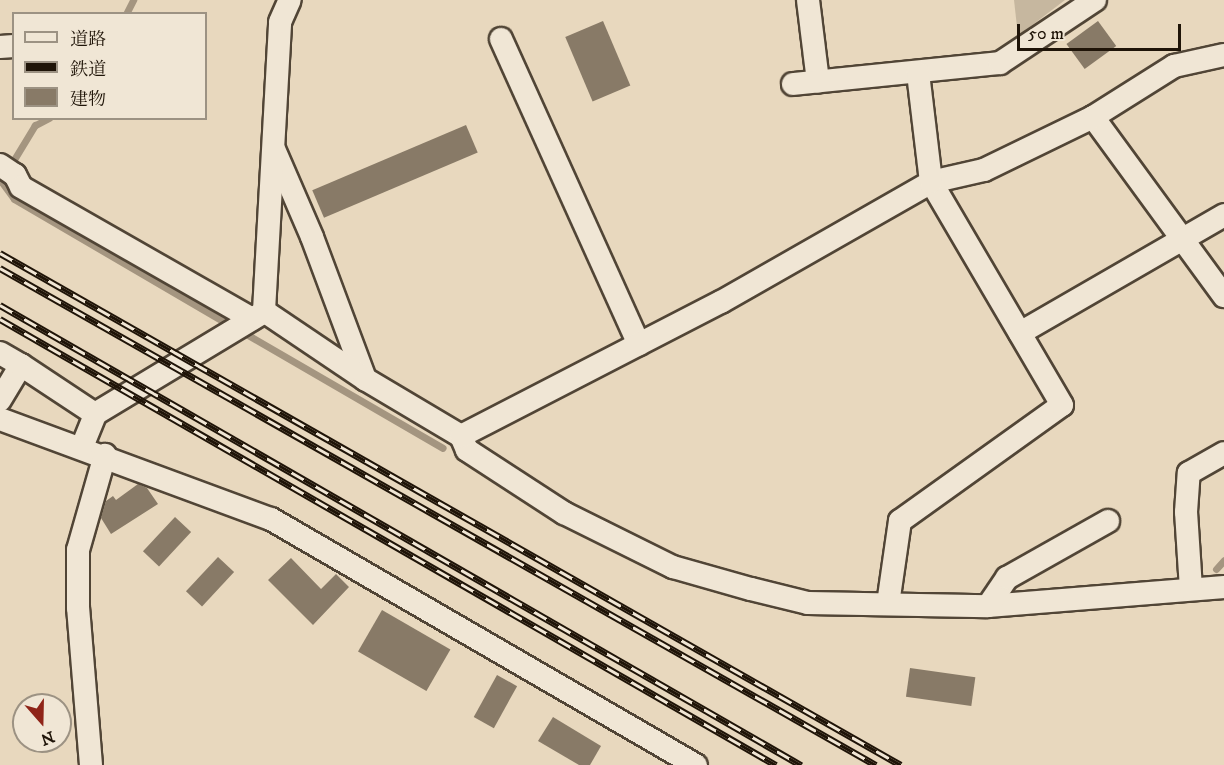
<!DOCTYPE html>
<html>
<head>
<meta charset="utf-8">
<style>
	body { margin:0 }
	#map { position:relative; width:1224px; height:765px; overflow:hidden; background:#e8d8be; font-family:"IM FELL DW Pica","Noto Serif JP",serif }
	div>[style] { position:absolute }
	.green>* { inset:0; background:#c6b79f }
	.stream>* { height:7px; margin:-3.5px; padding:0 3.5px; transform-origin:3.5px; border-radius:3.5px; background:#a49580 }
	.building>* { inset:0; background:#887a67; transform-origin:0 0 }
	.roads { filter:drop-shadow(2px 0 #514536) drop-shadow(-2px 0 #514536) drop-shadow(0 2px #514536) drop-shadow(0 -2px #514536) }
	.minor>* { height:22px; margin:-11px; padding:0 11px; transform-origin:11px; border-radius:11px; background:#f0e6d5 }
	.rail>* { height:7px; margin-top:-3.5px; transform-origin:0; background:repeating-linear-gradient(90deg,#f0e6d5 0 14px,#1f1408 0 28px); box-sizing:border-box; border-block:2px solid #1f1408 }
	span { translate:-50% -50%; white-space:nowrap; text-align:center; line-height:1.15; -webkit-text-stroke:4.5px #f0e6d5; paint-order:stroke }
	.legend { position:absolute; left:12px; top:12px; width:195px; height:108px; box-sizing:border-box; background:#f0e6d5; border:2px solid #9c9283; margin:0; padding:8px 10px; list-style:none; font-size:18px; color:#1f1408 }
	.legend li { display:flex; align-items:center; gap:12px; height:30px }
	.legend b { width:30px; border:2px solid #9c9283 }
	.north { position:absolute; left:12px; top:693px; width:60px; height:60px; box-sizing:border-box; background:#f0e6d5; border:2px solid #9c9283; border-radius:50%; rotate:160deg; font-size:16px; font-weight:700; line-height:24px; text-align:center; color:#1f1408 }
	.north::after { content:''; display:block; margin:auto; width:21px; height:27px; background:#8f2418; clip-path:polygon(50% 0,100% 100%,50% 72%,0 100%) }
	.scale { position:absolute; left:1017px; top:24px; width:164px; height:27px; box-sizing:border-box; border:3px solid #1f1408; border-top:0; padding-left:8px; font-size:18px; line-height:21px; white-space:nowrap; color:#1f1408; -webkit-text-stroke:4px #f0e6d5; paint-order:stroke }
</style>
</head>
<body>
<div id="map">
	<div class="green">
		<i style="clip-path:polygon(1014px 0,1065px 0,1018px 36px)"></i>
	</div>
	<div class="stream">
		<i style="left:126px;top:14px;width:16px;rotate:-63deg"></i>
		<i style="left:49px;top:118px;width:16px;rotate:153deg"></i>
		<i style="left:35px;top:125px;width:66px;rotate:121.3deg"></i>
		<i style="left:1px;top:181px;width:22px;rotate:54deg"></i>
		<i style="left:14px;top:199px;width:251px;rotate:30.3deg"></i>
		<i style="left:241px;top:331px;width:233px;rotate:30.1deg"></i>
		<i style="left:1216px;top:569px;width:12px;rotate:-48deg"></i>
	</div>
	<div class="building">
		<i style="left:603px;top:21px;width:70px;height:41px;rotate:67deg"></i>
		<i style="left:1098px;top:21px;width:31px;height:39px;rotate:54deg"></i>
		<i style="left:466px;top:125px;width:30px;height:167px;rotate:67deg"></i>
		<i style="clip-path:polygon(138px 484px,147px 488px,158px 504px,111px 534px,101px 518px,106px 501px,113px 496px,116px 500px)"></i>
		<i style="left:175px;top:517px;width:22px;height:47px;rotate:43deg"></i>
		<i style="left:218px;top:557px;width:22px;height:47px;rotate:43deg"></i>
		<i style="clip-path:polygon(291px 558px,321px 589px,336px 574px,349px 587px,313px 625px,268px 580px)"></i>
		<i style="left:382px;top:610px;width:79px;height:48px;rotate:30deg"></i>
		<i style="left:910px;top:668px;width:66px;height:29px;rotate:8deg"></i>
		<i style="left:497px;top:675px;width:23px;height:48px;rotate:29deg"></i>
		<i style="clip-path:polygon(553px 717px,601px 746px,590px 765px,579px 765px,538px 741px)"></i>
	</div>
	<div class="roads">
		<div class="minor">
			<i style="left:808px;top:0;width:82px;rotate:83deg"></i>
			<i style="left:501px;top:39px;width:335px;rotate:65.7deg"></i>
			<i style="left:0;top:47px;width:14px;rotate:-4deg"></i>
			<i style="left:793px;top:84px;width:208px;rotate:-5.8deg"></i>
			<i style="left:1000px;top:63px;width:114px;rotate:-33.6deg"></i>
			<i style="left:1093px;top:117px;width:222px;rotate:53.8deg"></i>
			<i style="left:274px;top:149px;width:96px;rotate:66.6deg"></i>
			<i style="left:312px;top:237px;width:152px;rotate:69.5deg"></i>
			<i style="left:0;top:165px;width:18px;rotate:34deg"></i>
			<i style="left:15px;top:175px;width:13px;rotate:63deg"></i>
			<i style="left:21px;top:187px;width:266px;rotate:29.7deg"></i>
			<i style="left:264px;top:311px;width:122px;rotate:34deg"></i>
			<i style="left:365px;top:379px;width:112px;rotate:30.7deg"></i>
			<i style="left:461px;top:436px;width:15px;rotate:67deg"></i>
			<i style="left:467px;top:450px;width:116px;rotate:33deg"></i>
			<i style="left:564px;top:513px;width:122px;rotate:26.4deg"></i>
			<i style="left:673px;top:567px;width:81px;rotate:15.8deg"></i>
			<i style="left:751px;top:589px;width:59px;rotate:13.8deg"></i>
			<i style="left:808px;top:603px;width:180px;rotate:1deg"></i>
			<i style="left:988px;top:606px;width:237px;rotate:-4.6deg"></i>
			<i style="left:264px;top:311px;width:289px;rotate:-86.8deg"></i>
			<i style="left:280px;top:22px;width:24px;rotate:-66deg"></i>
			<i style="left:1020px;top:333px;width:236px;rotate:-30deg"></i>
			<i style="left:0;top:353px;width:24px;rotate:30deg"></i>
			<i style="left:21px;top:365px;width:41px;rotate:121deg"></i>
			<i style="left:21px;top:365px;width:89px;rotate:33.5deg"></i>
			<i style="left:0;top:419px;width:289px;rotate:20.3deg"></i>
			<i style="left:271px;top:519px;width:491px;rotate:30.1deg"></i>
			<i style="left:461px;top:436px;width:292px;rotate:-27.3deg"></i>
			<i style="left:721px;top:302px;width:242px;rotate:-29.7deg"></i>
			<i style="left:931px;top:182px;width:54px;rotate:-12.8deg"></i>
			<i style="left:984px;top:170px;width:121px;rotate:-25.9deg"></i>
			<i style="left:1093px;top:117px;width:96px;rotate:-32.2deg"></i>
			<i style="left:1174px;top:66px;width:51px;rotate:-12.4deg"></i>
			<i style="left:82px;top:447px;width:35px;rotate:-68deg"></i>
			<i style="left:95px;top:414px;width:194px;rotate:-31.1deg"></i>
			<i style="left:1191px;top:589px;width:77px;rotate:-93.7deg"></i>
			<i style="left:1186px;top:512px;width:39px;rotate:-86deg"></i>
			<i style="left:1189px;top:473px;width:40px;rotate:-29.7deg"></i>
			<i style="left:888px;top:604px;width:84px;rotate:-81.8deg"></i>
			<i style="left:900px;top:521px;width:199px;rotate:-35.6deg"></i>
			<i style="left:1062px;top:405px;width:259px;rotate:-120.4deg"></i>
			<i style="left:931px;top:182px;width:110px;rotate:-96.8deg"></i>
			<i style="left:988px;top:606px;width:34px;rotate:-56deg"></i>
			<i style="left:1007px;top:578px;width:116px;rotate:-29.4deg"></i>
			<i style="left:91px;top:765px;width:158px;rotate:-94.7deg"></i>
			<i style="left:78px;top:608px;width:58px;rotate:-90deg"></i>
			<i style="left:78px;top:550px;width:99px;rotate:-74.1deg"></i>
		</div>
	</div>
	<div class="rail">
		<i style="left:0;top:253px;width:1036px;rotate:29.61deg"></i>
		<i style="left:0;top:268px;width:1007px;rotate:29.57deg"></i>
		<i style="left:0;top:305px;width:924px;rotate:29.87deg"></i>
		<i style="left:0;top:319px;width:895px;rotate:29.89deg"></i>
	</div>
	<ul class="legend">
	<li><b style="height:8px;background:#f0e6d5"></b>道路</li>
	<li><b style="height:8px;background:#1f1408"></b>鉄道</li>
	<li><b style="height:16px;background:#887a67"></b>建物</li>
	</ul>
	<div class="north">N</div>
	<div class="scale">50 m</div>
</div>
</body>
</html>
